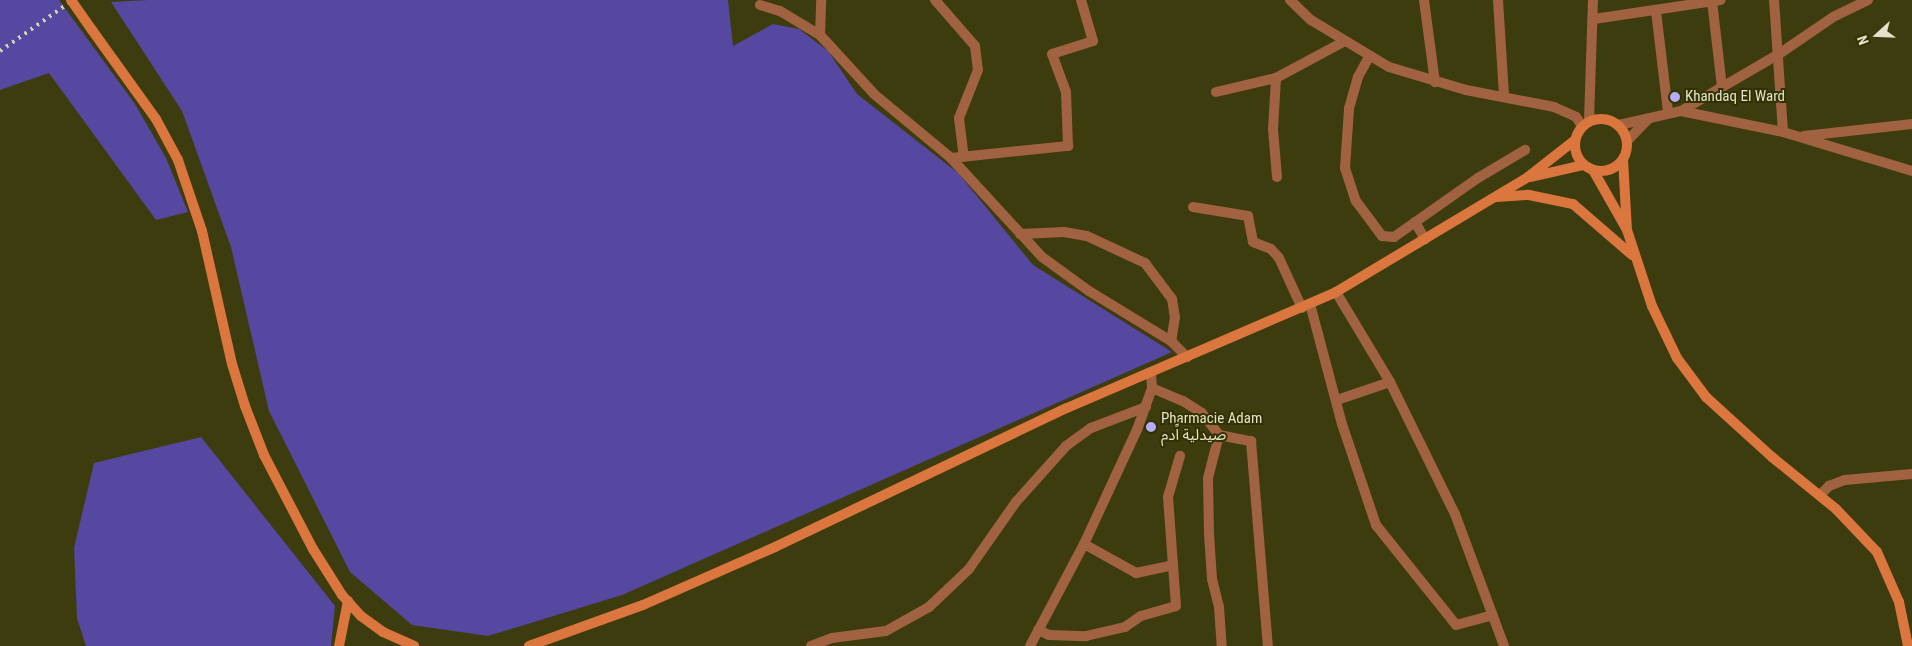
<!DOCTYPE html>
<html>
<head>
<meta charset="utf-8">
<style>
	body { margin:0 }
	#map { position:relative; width:1912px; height:646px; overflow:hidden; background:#3d3c0e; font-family:"Roboto Condensed","Noto Sans Arabic",sans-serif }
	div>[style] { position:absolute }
	.green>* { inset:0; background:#5647a1 }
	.street>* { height:10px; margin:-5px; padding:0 5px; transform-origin:5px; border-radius:5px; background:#a16241 }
	.secondary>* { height:10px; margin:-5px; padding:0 5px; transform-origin:5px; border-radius:5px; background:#da763e }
	.secondary>.ring { margin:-5px; padding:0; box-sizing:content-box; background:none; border:10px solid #da763e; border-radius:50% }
	.rail>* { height:4px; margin-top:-2px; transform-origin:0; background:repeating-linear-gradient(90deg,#cfcfb5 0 2.5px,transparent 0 7.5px) }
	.secondary-bridge>* { height:10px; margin:-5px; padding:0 5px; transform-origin:5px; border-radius:5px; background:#da763e }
	.dots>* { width:14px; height:14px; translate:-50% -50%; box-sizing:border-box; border:2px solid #333102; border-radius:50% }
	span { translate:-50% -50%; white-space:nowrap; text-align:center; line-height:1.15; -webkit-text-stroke:4px #333102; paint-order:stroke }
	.poi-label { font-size:15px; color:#e2e2ca }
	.left { translate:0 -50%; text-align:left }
	.north { position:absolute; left:1852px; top:10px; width:50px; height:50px; -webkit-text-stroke:4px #333102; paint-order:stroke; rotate:250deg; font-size:14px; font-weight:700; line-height:20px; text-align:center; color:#e2e2ca }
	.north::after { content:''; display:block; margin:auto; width:18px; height:22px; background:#e2e2ca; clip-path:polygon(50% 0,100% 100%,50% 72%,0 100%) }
</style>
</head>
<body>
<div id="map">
	<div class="green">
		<i style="clip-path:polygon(0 0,59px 0,135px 104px,166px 158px,188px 212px,156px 220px,49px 73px,0 90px)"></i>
		<i style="clip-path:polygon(149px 0,728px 0,733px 46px,773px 24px,799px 29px,828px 51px,857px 94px,958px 173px,1033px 265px,1172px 352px,622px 595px,488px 636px,412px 625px,350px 572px,269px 411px,231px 247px,182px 111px,111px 2px)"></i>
		<i style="clip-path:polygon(201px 437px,335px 606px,331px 646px,86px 646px,77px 618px,74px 548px,94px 463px)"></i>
	</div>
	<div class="street">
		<i style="left:935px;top:0;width:61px;rotate:49deg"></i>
		<i style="left:975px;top:46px;width:24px;rotate:83deg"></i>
		<i style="left:978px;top:70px;width:52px;rotate:111.6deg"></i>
		<i style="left:959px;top:118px;width:39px;rotate:83deg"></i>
		<i style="left:1290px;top:0;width:29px;rotate:44deg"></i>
		<i style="left:1311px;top:20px;width:91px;rotate:31.1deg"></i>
		<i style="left:1389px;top:67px;width:80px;rotate:16.6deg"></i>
		<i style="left:1466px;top:90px;width:90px;rotate:10.9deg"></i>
		<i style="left:1554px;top:107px;width:24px;rotate:24deg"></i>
		<i style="left:1576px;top:117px;width:11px;rotate:56deg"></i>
		<i style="left:1424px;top:0;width:83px;rotate:82.4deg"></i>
		<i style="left:1498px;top:0;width:96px;rotate:86.4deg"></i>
		<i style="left:1774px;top:0;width:132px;rotate:86.1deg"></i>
		<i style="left:1712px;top:1px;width:87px;rotate:83.4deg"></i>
		<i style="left:760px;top:5px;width:21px;rotate:17deg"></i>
		<i style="left:780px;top:11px;width:47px;rotate:31deg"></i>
		<i style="left:820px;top:35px;width:80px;rotate:47.5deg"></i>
		<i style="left:874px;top:94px;width:100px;rotate:39.7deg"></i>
		<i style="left:951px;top:158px;width:134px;rotate:47.4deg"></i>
		<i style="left:1042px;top:257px;width:58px;rotate:35.9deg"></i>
		<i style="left:1089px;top:291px;width:96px;rotate:31.4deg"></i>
		<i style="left:1171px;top:341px;width:23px;rotate:45deg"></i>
		<i style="left:1656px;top:11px;width:102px;rotate:83.2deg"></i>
		<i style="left:1594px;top:19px;width:128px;rotate:-8.5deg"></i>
		<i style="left:820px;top:35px;width:35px;rotate:-88deg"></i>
		<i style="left:1369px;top:57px;width:23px;rotate:119deg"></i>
		<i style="left:1358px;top:77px;width:33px;rotate:106deg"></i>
		<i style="left:1349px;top:109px;width:59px;rotate:93.9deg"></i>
		<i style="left:1345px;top:168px;width:35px;rotate:72deg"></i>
		<i style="left:1356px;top:201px;width:44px;rotate:53.4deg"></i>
		<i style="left:1382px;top:236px;width:12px;rotate:5deg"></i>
		<i style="left:1394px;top:237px;width:103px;rotate:-35.1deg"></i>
		<i style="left:1478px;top:178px;width:55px;rotate:-30.8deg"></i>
		<i style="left:1216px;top:92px;width:62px;rotate:-13.1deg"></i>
		<i style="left:1681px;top:111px;width:113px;rotate:-30.2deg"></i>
		<i style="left:1779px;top:54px;width:65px;rotate:-34.4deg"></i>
		<i style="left:1833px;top:17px;width:39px;rotate:-26deg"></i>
		<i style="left:1589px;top:120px;width:120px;rotate:-88.1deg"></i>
		<i style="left:1619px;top:125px;width:64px;rotate:-12.7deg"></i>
		<i style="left:1681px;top:111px;width:104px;rotate:11.6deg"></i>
		<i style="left:1783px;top:132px;width:135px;rotate:16.8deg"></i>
		<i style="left:1804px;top:136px;width:109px;rotate:-6.3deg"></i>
		<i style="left:1627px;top:141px;width:32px;rotate:-46deg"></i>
		<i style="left:951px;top:158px;width:118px;rotate:-5.9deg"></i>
		<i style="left:1068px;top:146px;width:54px;rotate:-92.1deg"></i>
		<i style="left:1066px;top:92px;width:40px;rotate:-110.2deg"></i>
		<i style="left:1052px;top:54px;width:43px;rotate:-17.6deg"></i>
		<i style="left:1093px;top:41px;width:43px;rotate:-106.3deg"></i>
		<i style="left:1277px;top:177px;width:48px;rotate:-94.8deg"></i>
		<i style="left:1273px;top:129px;width:51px;rotate:-86.6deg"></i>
		<i style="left:1276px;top:78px;width:78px;rotate:-28.2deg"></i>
		<i style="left:1193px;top:207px;width:56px;rotate:9.3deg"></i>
		<i style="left:1248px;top:216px;width:26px;rotate:79deg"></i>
		<i style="left:1253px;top:242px;width:19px;rotate:21deg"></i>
		<i style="left:1271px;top:249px;width:12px;rotate:48deg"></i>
		<i style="left:1279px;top:258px;width:55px;rotate:65.3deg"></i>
		<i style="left:1415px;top:222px;width:20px;rotate:60deg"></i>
		<i style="left:1020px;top:234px;width:44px;rotate:-2.6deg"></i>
		<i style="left:1064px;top:232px;width:23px;rotate:10deg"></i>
		<i style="left:1087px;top:236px;width:64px;rotate:25deg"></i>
		<i style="left:1145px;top:263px;width:45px;rotate:53.1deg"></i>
		<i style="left:1172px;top:299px;width:18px;rotate:81deg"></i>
		<i style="left:1175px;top:317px;width:24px;rotate:99deg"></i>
		<i style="left:1336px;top:292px;width:105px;rotate:59deg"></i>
		<i style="left:1390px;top:382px;width:147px;rotate:63.8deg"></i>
		<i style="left:1455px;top:514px;width:141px;rotate:69.6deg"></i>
		<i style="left:1310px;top:304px;width:124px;rotate:75.1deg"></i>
		<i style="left:1342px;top:424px;width:107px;rotate:71.4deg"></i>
		<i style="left:1376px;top:525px;width:128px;rotate:51.3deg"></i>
		<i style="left:1456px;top:625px;width:38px;rotate:-15deg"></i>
		<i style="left:1152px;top:388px;width:34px;rotate:23deg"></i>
		<i style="left:1183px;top:401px;width:22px;rotate:32deg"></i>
		<i style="left:1202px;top:413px;width:28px;rotate:52deg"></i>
		<i style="left:1219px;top:435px;width:44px;rotate:104.3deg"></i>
		<i style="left:1208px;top:478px;width:56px;rotate:89deg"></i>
		<i style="left:1209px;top:534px;width:45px;rotate:86.2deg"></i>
		<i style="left:1212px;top:579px;width:29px;rotate:76deg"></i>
		<i style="left:1219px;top:607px;width:39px;rotate:86deg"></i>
		<i style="left:1337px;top:400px;width:56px;rotate:-18.8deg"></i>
		<i style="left:1219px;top:435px;width:33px;rotate:11deg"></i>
		<i style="left:1251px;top:441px;width:206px;rotate:85.3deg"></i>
		<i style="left:1820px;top:495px;width:13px;rotate:-45deg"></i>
		<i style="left:1829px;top:486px;width:17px;rotate:-21deg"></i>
		<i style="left:1845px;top:480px;width:67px;rotate:-5.1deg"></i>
		<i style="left:1084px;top:544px;width:60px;rotate:29.1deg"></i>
		<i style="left:1136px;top:573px;width:38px;rotate:-12deg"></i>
		<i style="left:1038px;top:630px;width:12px;rotate:24deg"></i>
		<i style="left:1049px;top:635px;width:37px;rotate:2deg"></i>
		<i style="left:1086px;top:636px;width:40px;rotate:-13deg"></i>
		<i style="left:1125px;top:627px;width:19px;rotate:-35deg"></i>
		<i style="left:1141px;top:616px;width:36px;rotate:-16deg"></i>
		<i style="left:1176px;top:606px;width:109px;rotate:-94.2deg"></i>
		<i style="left:1168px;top:497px;width:43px;rotate:-73.7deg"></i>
		<i style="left:811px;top:646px;width:22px;rotate:-21deg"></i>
		<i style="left:832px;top:638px;width:54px;rotate:-7.4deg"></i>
		<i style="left:886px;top:631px;width:49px;rotate:-29.2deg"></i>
		<i style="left:929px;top:607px;width:55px;rotate:-43.5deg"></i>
		<i style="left:969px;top:569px;width:82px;rotate:-55deg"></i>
		<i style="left:1016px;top:502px;width:75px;rotate:-48.2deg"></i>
		<i style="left:1066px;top:446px;width:31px;rotate:-36deg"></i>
		<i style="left:1091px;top:428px;width:59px;rotate:-20.9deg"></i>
		<i style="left:1030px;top:646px;width:115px;rotate:-62.1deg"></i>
		<i style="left:1084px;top:544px;width:126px;rotate:-65.1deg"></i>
		<i style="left:1137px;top:430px;width:45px;rotate:-70.3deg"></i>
		<i style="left:1152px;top:388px;width:16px;rotate:-94deg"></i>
	</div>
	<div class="secondary">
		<i style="left:92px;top:30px;width:110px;rotate:54.3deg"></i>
		<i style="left:156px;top:119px;width:47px;rotate:61.8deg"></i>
		<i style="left:178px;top:160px;width:75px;rotate:71.3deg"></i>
		<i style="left:202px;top:231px;width:136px;rotate:77.3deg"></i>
		<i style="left:232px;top:364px;width:44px;rotate:72.8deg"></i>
		<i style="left:245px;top:406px;width:53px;rotate:68.8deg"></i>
		<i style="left:264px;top:455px;width:106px;rotate:62.5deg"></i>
		<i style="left:313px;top:549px;width:54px;rotate:57.8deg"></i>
		<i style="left:342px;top:595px;width:28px;rotate:48deg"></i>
		<i style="left:361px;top:616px;width:27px;rotate:36deg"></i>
		<i style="left:383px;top:632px;width:34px;rotate:24deg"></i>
		<i class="ring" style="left:1575px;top:119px;width:42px;height:42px"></i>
		<i style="left:1623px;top:159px;width:71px;rotate:86.8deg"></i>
		<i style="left:1627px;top:230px;width:80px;rotate:71.8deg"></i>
		<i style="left:1652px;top:306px;width:58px;rotate:64.3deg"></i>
		<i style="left:1677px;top:358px;width:49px;rotate:53.4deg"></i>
		<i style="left:1706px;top:397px;width:89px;rotate:42.3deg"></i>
		<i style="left:1772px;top:457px;width:82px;rotate:39.1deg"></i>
		<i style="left:1836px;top:509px;width:59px;rotate:46.4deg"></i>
		<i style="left:1877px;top:552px;width:55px;rotate:66.3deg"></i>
		<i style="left:1899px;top:602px;width:45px;rotate:78.4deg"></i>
		<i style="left:1593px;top:170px;width:67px;rotate:60.4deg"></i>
		<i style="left:1531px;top:177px;width:53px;rotate:-13deg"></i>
		<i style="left:1497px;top:197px;width:32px;rotate:-4deg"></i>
		<i style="left:1529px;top:195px;width:45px;rotate:11.6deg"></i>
		<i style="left:1573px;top:204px;width:78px;rotate:40.8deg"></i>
		<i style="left:339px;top:646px;width:46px;rotate:-78.7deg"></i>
		<i style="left:529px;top:646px;width:121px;rotate:-19.8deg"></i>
		<i style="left:643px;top:605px;width:144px;rotate:-23.7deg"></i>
		<i style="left:775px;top:547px;width:323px;rotate:-25.5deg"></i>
		<i style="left:1067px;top:408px;width:293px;rotate:-23.3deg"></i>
		<i style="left:1336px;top:292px;width:224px;rotate:-30.9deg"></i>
		<i style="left:1528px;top:177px;width:60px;rotate:-38.2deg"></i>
	</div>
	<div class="rail">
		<i style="left:0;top:51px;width:89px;rotate:-34.9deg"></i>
	</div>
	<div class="secondary-bridge">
		<i style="left:71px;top:0;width:37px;rotate:55deg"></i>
	</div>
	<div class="dots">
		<i style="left:1675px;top:97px;background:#b3adf9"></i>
		<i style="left:1151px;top:427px;background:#b3adf9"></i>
	</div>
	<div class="poi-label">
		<span class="left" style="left:1685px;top:97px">Khandaq El Ward</span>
		<span class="left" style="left:1161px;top:427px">Pharmacie Adam<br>صيدلية اًدم</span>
	</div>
	<div class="north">N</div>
</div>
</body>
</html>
